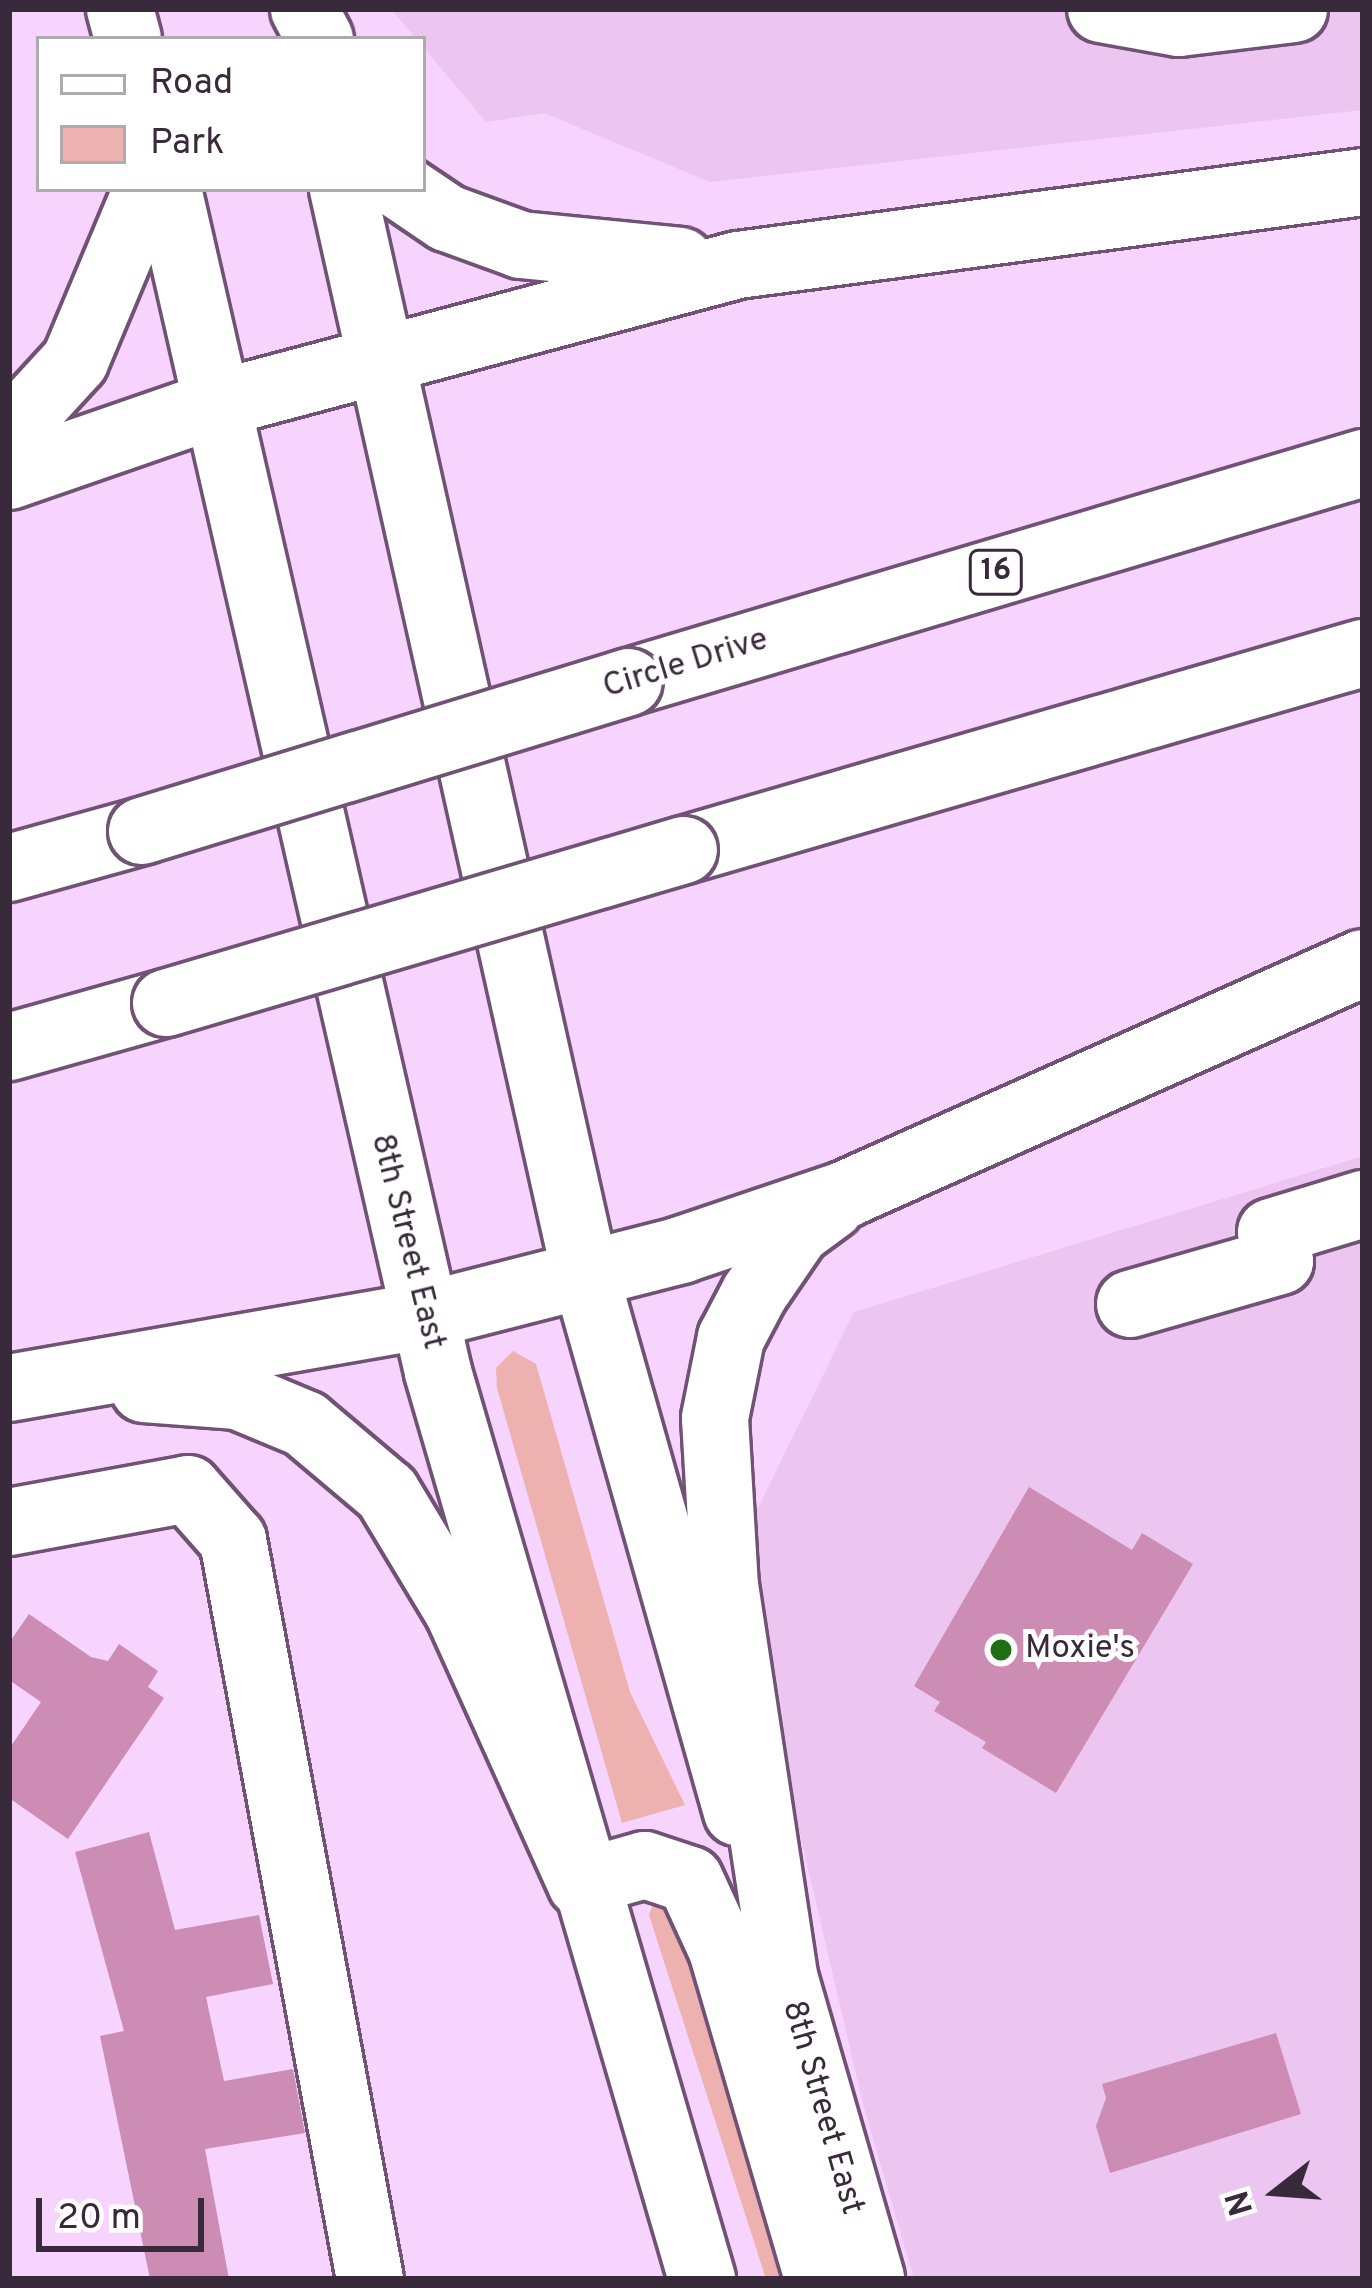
<!DOCTYPE html>
<html>
<head>
<meta charset="utf-8">
<style>
	body { margin:0 }
	#map { position:relative; width:1372px; height:2288px; overflow:hidden; background:#f7d4fd; font-family:Overpass,sans-serif }
	div>[style] { position:absolute }
	.built>* { inset:0; background:#ecc5f1 }
	.green>* { inset:0; background:#edb1af }
	.building>* { inset:0; background:#cc8cb4 }
	.roads { filter:drop-shadow(3px 0 #705275) drop-shadow(-3px 0 #705275) drop-shadow(0 3px #705275) drop-shadow(0 -3px #705275) }
	.minor>* { height:66px; margin:-33px; padding:0 33px; transform-origin:33px; border-radius:33px; background:#fff }
	.major>* { height:66px; margin:-33px; padding:0 33px; transform-origin:33px; border-radius:33px; background:#fff }
	.highway>* { height:66px; margin:-33px; padding:0 33px; transform-origin:33px; border-radius:33px; background:#fff }
	.bridges { filter:drop-shadow(3px 0 #705275) drop-shadow(-3px 0 #705275) drop-shadow(0 3px #705275) drop-shadow(0 -3px #705275) }
	.highway-bridge>* { height:66px; margin:-33px; padding:0 33px; transform-origin:33px; border-radius:33px; background:#fff }
	.dots>* { width:33px; height:33px; translate:-50% -50%; box-sizing:border-box; border:6px solid #fff; border-radius:50% }
	span { translate:-50% -50%; white-space:nowrap; text-align:center; line-height:1.15; -webkit-text-stroke:10px #fff; paint-order:stroke }
	.shield-label span { padding:3px 9px; background:#fff; border:3px solid; border-radius:9px; -webkit-text-stroke-width:0 }
	.shield-label { font-size:30px; color:#382a3a; font-weight:700 }
	.street-label { font-size:33px; color:#382a3a }
	.poi-label { font-size:33px; color:#382a3a }
	.left { translate:0 -50%; text-align:left }
	.frame { position:absolute; inset:0; border:12px solid #382a3a; pointer-events:none }
	.legend { position:absolute; left:36px; top:36px; width:390px; height:156px; box-sizing:border-box; background:#fff; border:3px solid #afaab0; margin:0; padding:15px 21px; list-style:none; font-size:36px; color:#382a3a }
	.legend li { display:flex; align-items:center; gap:24px; height:60px }
	.legend b { width:60px; border:3px solid #afaab0 }
	.north { position:absolute; left:1216px; top:2132px; width:120px; height:120px; -webkit-text-stroke:9px #fff; paint-order:stroke; rotate:253deg; font-size:33px; font-weight:700; line-height:48px; text-align:center; color:#382a3a }
	.north::after { content:''; display:block; margin:auto; width:42px; height:54px; background:#382a3a; clip-path:polygon(50% 0,100% 100%,50% 72%,0 100%) }
	.scale { position:absolute; left:36px; top:2198px; width:168px; height:54px; box-sizing:border-box; border:6px solid #382a3a; border-top:0; padding-left:15px; font-size:36px; line-height:42px; white-space:nowrap; color:#382a3a; -webkit-text-stroke:9px #fff; paint-order:stroke }
</style>
</head>
<body>
<div id="map">
	<div class="built">
		<i style="clip-path:polygon(391px 9px,1363px 9px,1363px 110px,710px 182px,544px 113px,486px 122px)"></i>
		<i style="clip-path:polygon(1363px 1156px,1363px 2279px,914px 2279px,863px 2104px,735px 1555px,854px 1312px)"></i>
	</div>
	<div class="green">
		<i style="clip-path:polygon(513px 1351px,536px 1364px,630px 1692px,685px 1805px,622px 1823px,497px 1388px,496px 1368px)"></i>
		<i style="clip-path:polygon(656px 1897px,678px 1909px,782px 2279px,766px 2279px,649px 1915px)"></i>
	</div>
	<div class="building">
		<i style="clip-path:polygon(1029px 1487px,1132px 1550px,1142px 1533px,1193px 1564px,1056px 1793px,982px 1748px,986px 1742px,934px 1711px,940px 1702px,914px 1686px)"></i>
		<i style="clip-path:polygon(29px 1614px,91px 1657px,108px 1661px,119px 1644px,158px 1671px,148px 1687px,164px 1698px,68px 1839px,9px 1798px,9px 1749px,41px 1702px,9px 1680px,9px 1643px)"></i>
		<i style="clip-path:polygon(149px 1832px,175px 1930px,259px 1915px,273px 1984px,206px 1997px,224px 2081px,293px 2069px,305px 2133px,205px 2149px,229px 2279px,150px 2279px,100px 2036px,124px 2031px,75px 1852px)"></i>
		<i style="clip-path:polygon(1276px 2033px,1301px 2114px,1110px 2173px,1096px 2126px,1106px 2098px,1102px 2084px)"></i>
	</div>
	<div class="roads">
		<div class="minor">
			<i style="left:1101px;top:9px;width:79px;rotate:10.2deg"></i>
			<i style="left:1179px;top:23px;width:116px;rotate:-6.9deg"></i>
			<i style="left:1130px;top:1304px;width:156px;rotate:-16deg"></i>
			<i style="left:1280px;top:1261px;width:30px;rotate:-107deg"></i>
			<i style="left:1271px;top:1232px;width:96px;rotate:-16.9deg"></i>
			<i style="left:9px;top:1522px;width:182px;rotate:-10.4deg"></i>
			<i style="left:188px;top:1489px;width:68px;rotate:48.6deg"></i>
			<i style="left:233px;top:1540px;width:752px;rotate:79.5deg"></i>
		</div>
		<div class="major">
			<i style="left:120px;top:9px;width:31px;rotate:75deg"></i>
			<i style="left:168px;top:189px;width:1213px;rotate:77.14deg"></i>
			<i style="left:438px;top:1372px;width:945px;rotate:73.77deg"></i>
			<i style="left:343px;top:189px;width:1115px;rotate:77.41deg"></i>
			<i style="left:586px;top:1277px;width:556px;rotate:74.24deg"></i>
			<i style="left:581px;top:1883px;width:66px;rotate:-15.7deg"></i>
			<i style="left:645px;top:1865px;width:47px;rotate:18.4deg"></i>
			<i style="left:690px;top:1880px;width:77px;rotate:65.4deg"></i>
			<i style="left:722px;top:1950px;width:343px;rotate:73.7deg"></i>
			<i style="left:770px;top:1928px;width:365px;rotate:73.9deg"></i>
		</div>
		<div class="highway">
			<i style="left:304px;top:9px;width:34px;rotate:62deg"></i>
			<i style="left:404px;top:189px;width:52px;rotate:34deg"></i>
			<i style="left:447px;top:218px;width:79px;rotate:20deg"></i>
			<i style="left:521px;top:245px;width:160px;rotate:5.7deg"></i>
			<i style="left:9px;top:433px;width:98px;rotate:-47.5deg"></i>
			<i style="left:75px;top:361px;width:186px;rotate:-67.3deg"></i>
			<i style="left:9px;top:476px;width:220px;rotate:-19.1deg"></i>
			<i style="left:217px;top:404px;width:539px;rotate:-14.94deg"></i>
			<i style="left:738px;top:265px;width:630px;rotate:-7.56deg"></i>
			<i style="left:629px;top:682px;width:766px;rotate:-16.61deg"></i>
			<i style="left:684px;top:850px;width:707px;rotate:-16.18deg"></i>
			<i style="left:9px;top:868px;width:138px;rotate:-15.5deg"></i>
			<i style="left:9px;top:1047px;width:163px;rotate:-15.7deg"></i>
			<i style="left:9px;top:1388px;width:420px;rotate:-9.9deg"></i>
			<i style="left:423px;top:1316px;width:266px;rotate:-14.3deg"></i>
			<i style="left:681px;top:1250px;width:174px;rotate:-18.7deg"></i>
			<i style="left:846px;top:1194px;width:566px;rotate:-24.08deg"></i>
			<i style="left:144px;top:1389px;width:94px;rotate:4.3deg"></i>
			<i style="left:238px;top:1396px;width:73px;rotate:22.7deg"></i>
			<i style="left:305px;top:1424px;width:107px;rotate:40.1deg"></i>
			<i style="left:387px;top:1493px;width:138px;rotate:59deg"></i>
			<i style="left:458px;top:1611px;width:299px;rotate:65.7deg"></i>
			<i style="left:785px;top:1982px;width:400px;rotate:-98.6deg"></i>
			<i style="left:725px;top:1587px;width:169px;rotate:-93.4deg"></i>
			<i style="left:715px;top:1418px;width:82px;rotate:-78.7deg"></i>
			<i style="left:731px;top:1338px;width:50px;rotate:-62.4deg"></i>
			<i style="left:754px;top:1294px;width:76px;rotate:-55.7deg"></i>
			<i style="left:797px;top:1231px;width:42px;rotate:-36.3deg"></i>
		</div>
	</div>
	<div class="bridges">
		<div class="highway-bridge">
			<i style="left:142px;top:831px;width:509px;rotate:-17.01deg"></i>
			<i style="left:166px;top:1003px;width:540px;rotate:-16.46deg"></i>
		</div>
	</div>
	<div class="dots">
		<i style="left:1001px;top:1650px;background:#1e6f16"></i>
	</div>
	<div class="shield-label">
		<span style="left:996px;top:572px">16</span>
	</div>
	<div class="street-label">
		<span style="left:686px;top:665px;rotate:-17deg">Circle Drive</span>
		<span style="left:406px;top:1242px;rotate:76deg">8th Street East</span>
		<span style="left:821px;top:2108px;rotate:74deg">8th Street East</span>
	</div>
	<div class="poi-label">
		<span class="left" style="left:1025px;top:1650px">Moxie's</span>
	</div>
	<div class="frame"></div>
	<ul class="legend">
	<li><b style="height:15px;background:#fff"></b>Road</li>
	<li><b style="height:33px;background:#edb1af"></b>Park</li>
	</ul>
	<div class="north">N</div>
	<div class="scale">20 m</div>
</div>
</body>
</html>
